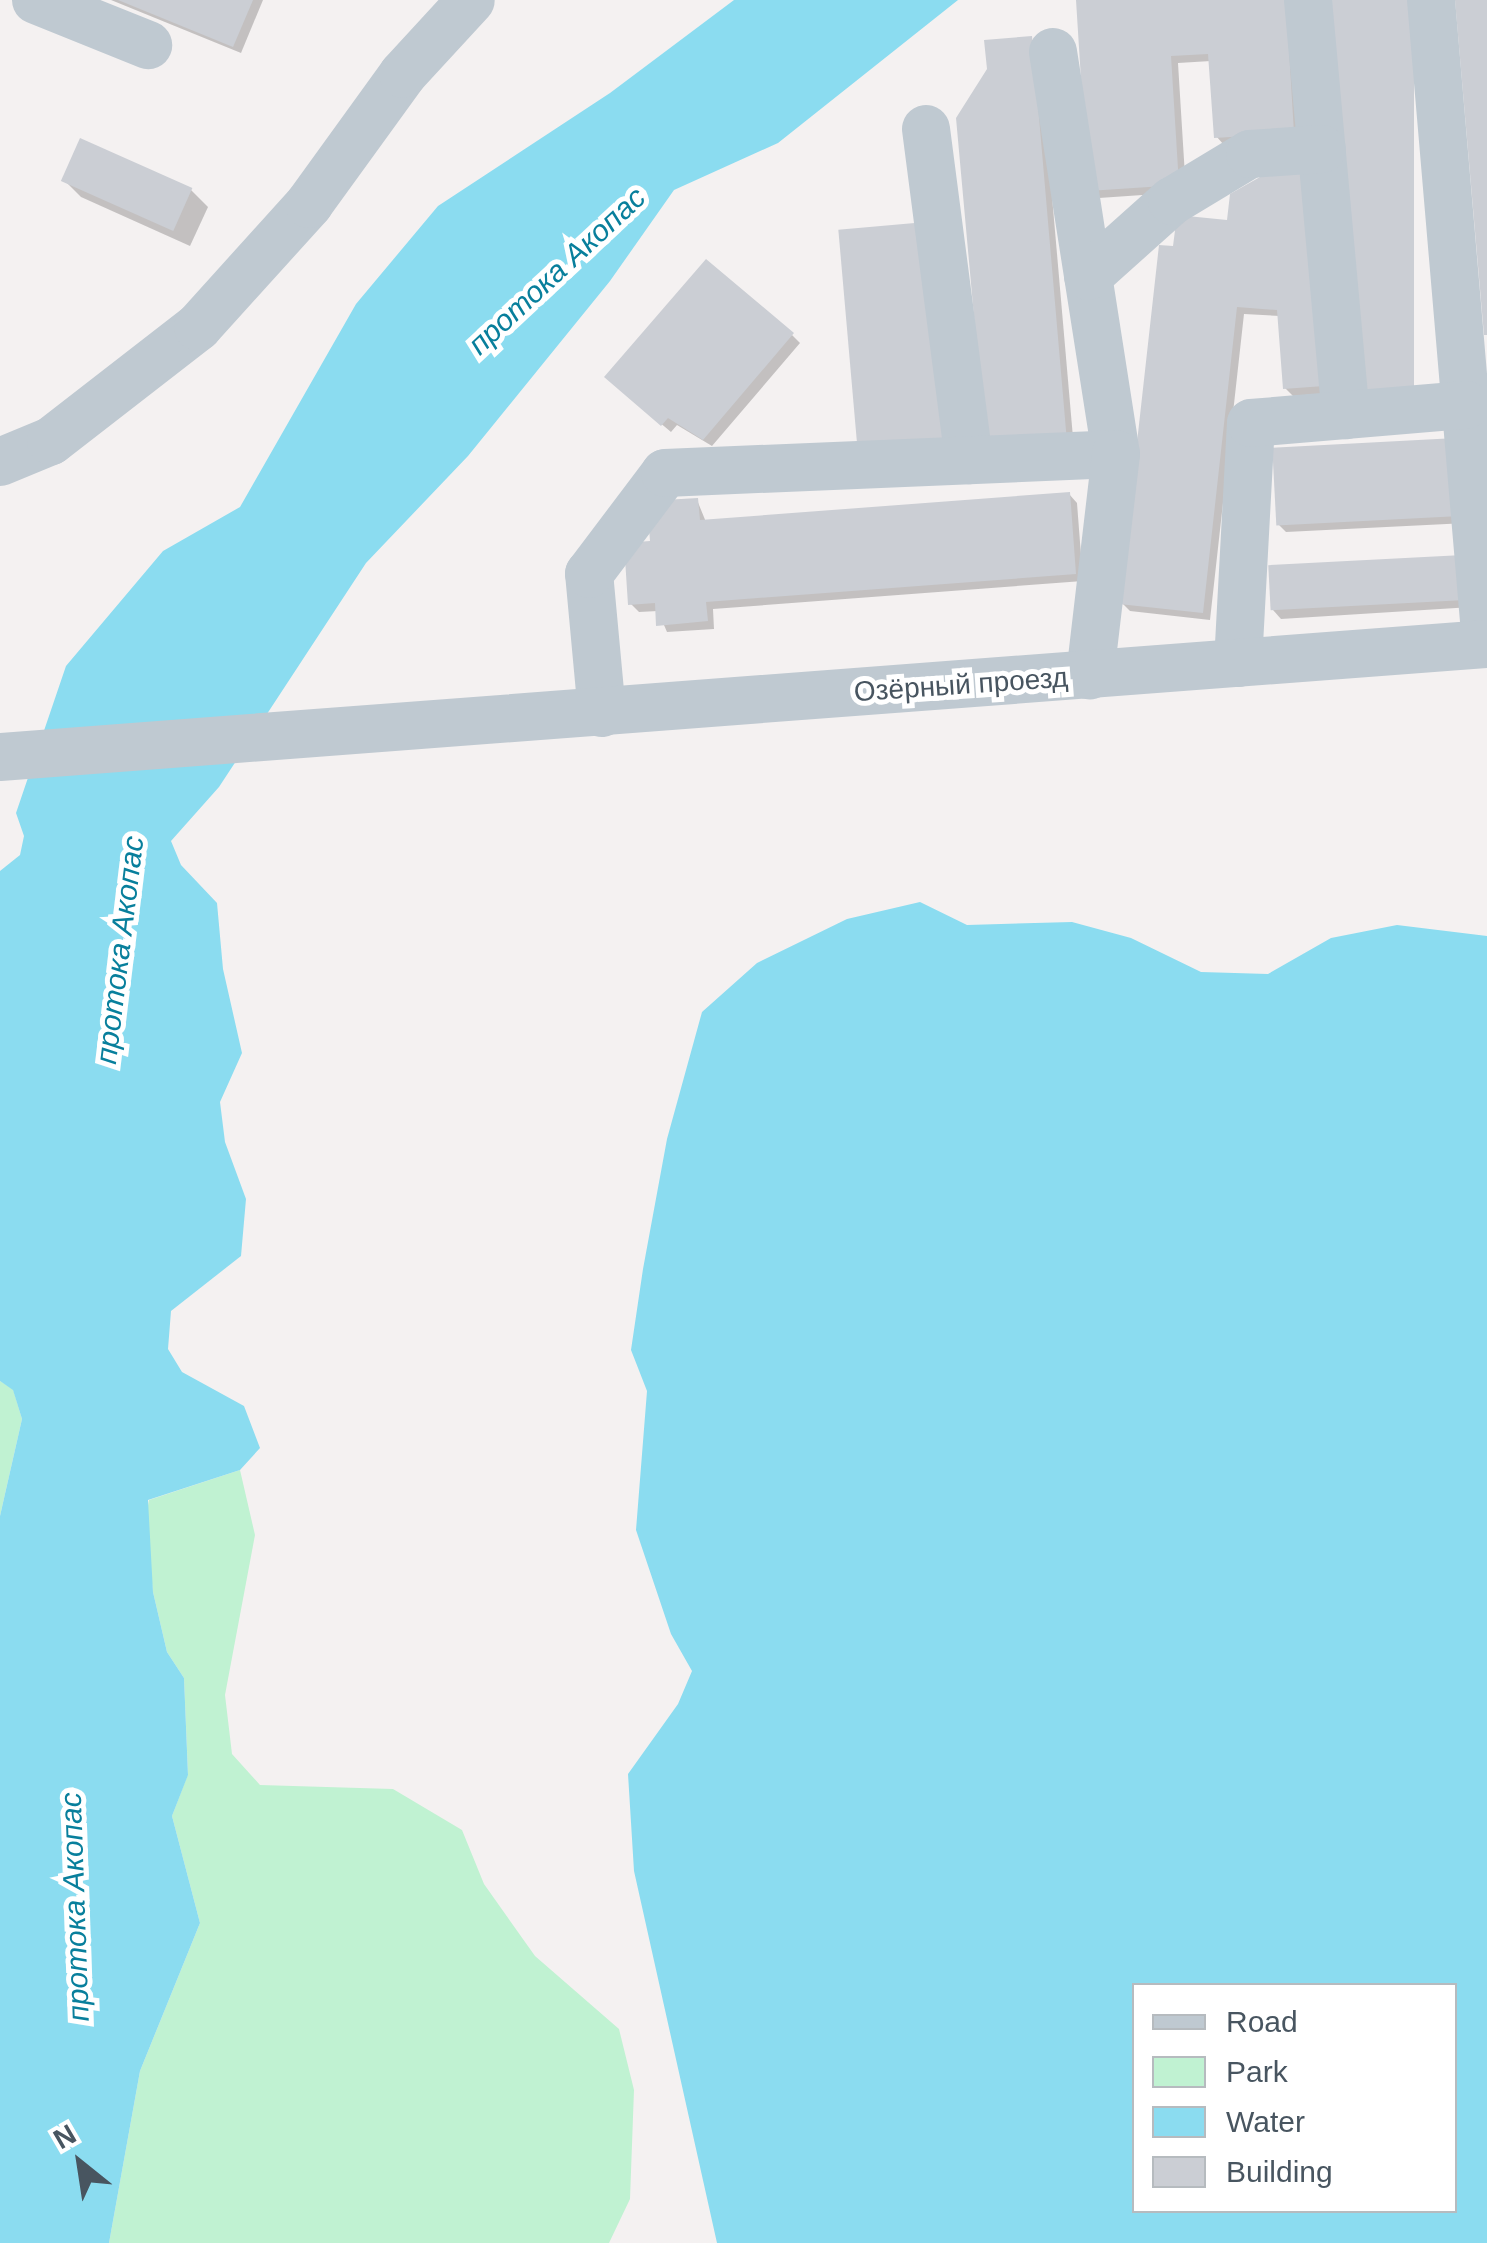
<!DOCTYPE html>
<html>
<head>
<meta charset="utf-8">
<style>
	body { margin:0 }
	#map { position:relative; width:1487px; height:2243px; overflow:hidden; background:#f4f1f1; font-family:Helvetica,sans-serif }
	div>[style] { position:absolute }
	.green>* { inset:0; background:#c0f2d2 }
	.water>* { inset:0; background:#8bdcf0 }
	.shadow>* { inset:0; background:#0003 }
	.building>* { inset:0; background:#cbced4; transform-origin:0 0 }
	.minor>* { height:48px; margin:-24px; padding:0 24px; transform-origin:24px; border-radius:24px; background:#bfc9d1 }
	span { translate:-50% -50%; white-space:nowrap; text-align:center; line-height:1.15; -webkit-text-stroke:10px #fff; paint-order:stroke }
	.street-label { font-size:28px; color:#485560 }
	.water-label { font-size:30px; color:#087f9c; font-style:italic }
	.legend { position:absolute; left:1132px; top:1983px; width:325px; height:230px; box-sizing:border-box; background:#fff; border:2px solid #b6bbbf; margin:0; padding:12px 18px; list-style:none; font-size:30px; color:#485560 }
	.legend li { display:flex; align-items:center; gap:20px; height:50px }
	.legend b { width:50px; border:2px solid #b6bbbf }
	.north { position:absolute; left:30px; top:2113px; width:100px; height:100px; -webkit-text-stroke:8px #fff; paint-order:stroke; rotate:330deg; font-size:28px; font-weight:700; line-height:40px; text-align:center; color:#485560 }
	.north::after { content:''; display:block; margin:auto; width:35px; height:45px; background:#485560; clip-path:polygon(50% 0,100% 100%,50% 72%,0 100%) }
</style>
</head>
<body>
<div id="map">
	<div class="green">
		<i style="clip-path:polygon(0 1381px,13px 1389px,22px 1419px,0 1516px)"></i>
		<i style="clip-path:polygon(240px 1470px,255px 1535px,225px 1695px,232px 1754px,260px 1785px,393px 1789px,462px 1830px,484px 1884px,535px 1956px,619px 2029px,634px 2090px,630px 2199px,609px 2243px,109px 2243px,140px 2071px,200px 1923px,172px 1816px,188px 1774px,184px 1678px,167px 1652px,153px 1592px,145px 1521px,149px 1500px)"></i>
	</div>
	<div class="water">
		<i style="clip-path:polygon(734px 0,958px 0,778px 143px,674px 190px,610px 281px,468px 456px,366px 563px,219px 787px,171px 841px,181px 865px,217px 903px,223px 969px,242px 1053px,220px 1102px,225px 1142px,246px 1199px,241px 1256px,171px 1311px,168px 1349px,182px 1372px,244px 1406px,260px 1448px,240px 1470px,148px 1500px,153px 1592px,167px 1652px,184px 1678px,188px 1775px,172px 1816px,200px 1923px,140px 2071px,109px 2243px,0 2243px,0 1516px,22px 1419px,13px 1390px,0 1381px,0 871px,20px 855px,24px 836px,16px 813px,66px 666px,163px 551px,240px 507px,356px 304px,438px 206px,610px 93px)"></i>
		<i style="clip-path:polygon(evenodd,920px 902px,967px 925px,1072px 922px,1131px 938px,1201px 972px,1268px 974px,1331px 938px,1397px 925px,1487px 936px,1487px 2243px,717px 2243px,634px 1871px,628px 1774px,678px 1704px,692px 1671px,671px 1634px,636px 1530px,647px 1391px,631px 1350px,643px 1269px,667px 1139px,702px 1012px,757px 963px,847px 919px,920px 902px,1134px 1986px,1454px 1986px,1454px 2210px,1134px 2210px,1134px 1986px)"></i>
	</div>
	<div class="shadow">
		<i style="clip-path:polygon(111px 0,263px 0,241px 53px)"></i>
		<i style="clip-path:polygon(1078px 0,1292px 0,1301px 140px,1224px 145px,1216px 136px,1211px 61px,1178px 63px,1186px 192px,1099px 198px)"></i>
		<i style="clip-path:polygon(1031px 39px,1039px 47px,1074px 449px,996px 456px)"></i>
		<i style="clip-path:polygon(64px 180px,191px 190px,208px 207px,190px 246px,81px 197px)"></i>
		<i style="clip-path:polygon(1229px 223px,1331px 393px,1293px 396px,1285px 388px,1280px 316px,1244px 314px,1210px 620px,1130px 611px,1122px 603px,1175px 249px)"></i>
		<i style="clip-path:polygon(792px 335px,800px 343px,712px 446px,677px 425px,671px 432px,615px 385px)"></i>
		<i style="clip-path:polygon(1455px 440px,1467px 523px,1286px 532px,1278px 524px)"></i>
		<i style="clip-path:polygon(1069px 494px,1077px 503px,1083px 581px,713px 609px,714px 629px,667px 632px,658px 611px,639px 612px,631px 604px,653px 544px,697px 500px,706px 522px)"></i>
		<i style="clip-path:polygon(1462px 558px,1472px 607px,1281px 619px,1273px 610px)"></i>
	</div>
	<div class="building">
		<i style="clip-path:polygon(118px 0,253px 0,233px 47px)"></i>
		<i style="clip-path:polygon(1076px 0,1286px 0,1294px 133px,1214px 138px,1208px 54px,1171px 56px,1179px 185px,1088px 191px)"></i>
		<i style="left:1329px;top:0;width:85px;height:397px"></i>
		<i style="clip-path:polygon(1455px 0,1487px 0,1487px 335px,1484px 335px)"></i>
		<i style="clip-path:polygon(1032px 36px,1067px 442px,986px 449px,956px 118px,987px 69px,984px 40px)"></i>
		<i style="left:80px;top:138px;width:123px;height:47px;rotate:24deg"></i>
		<i style="clip-path:polygon(1308px 169px,1324px 386px,1283px 389px,1277px 310px,1237px 307px,1203px 613px,1119px 604px,1159px 245px,1173px 246px,1177px 215px,1227px 220px,1230px 194px,1267px 173px)"></i>
		<i style="left:926px;top:222px;width:235px;height:88px;rotate:85deg"></i>
		<i style="clip-path:polygon(706px 259px,794px 333px,703px 440px,668px 418px,661px 426px,604px 377px)"></i>
		<i style="left:1456px;top:438px;width:78px;height:184px;rotate:87deg"></i>
		<i style="clip-path:polygon(1070px 492px,1076px 574px,706px 602px,708px 621px,656px 626px,655px 603px,628px 605px,624px 543px,650px 541px,647px 501px,698px 498px,700px 520px)"></i>
		<i style="left:1463px;top:555px;width:45px;height:195px;rotate:87deg"></i>
	</div>
	<div class="minor">
		<i style="left:36px;top:0;width:121px;rotate:21.9deg"></i>
		<i style="left:1308px;top:0;width:417px;rotate:84.8deg"></i>
		<i style="left:1431px;top:0;width:646px;rotate:85.12deg"></i>
		<i style="left:1053px;top:52px;width:407px;rotate:81.1deg"></i>
		<i style="left:926px;top:129px;width:334px;rotate:82.6deg"></i>
		<i style="left:1088px;top:276px;width:113px;rotate:-41.8deg"></i>
		<i style="left:1172px;top:201px;width:91px;rotate:-31.1deg"></i>
		<i style="left:1250px;top:154px;width:72px;rotate:-4deg"></i>
		<i style="left:0;top:462px;width:55px;rotate:-22.4deg"></i>
		<i style="left:51px;top:441px;width:186px;rotate:-37.8deg"></i>
		<i style="left:198px;top:327px;width:166px;rotate:-47.9deg"></i>
		<i style="left:309px;top:204px;width:160px;rotate:-54.1deg"></i>
		<i style="left:403px;top:74px;width:100px;rotate:-47.4deg"></i>
		<i style="left:1238px;top:663px;width:240px;rotate:-86.9deg"></i>
		<i style="left:1251px;top:423px;width:216px;rotate:-4.8deg"></i>
		<i style="left:602px;top:713px;width:140px;rotate:-95.3deg"></i>
		<i style="left:589px;top:574px;width:126px;rotate:-53deg"></i>
		<i style="left:665px;top:473px;width:451px;rotate:-2.4deg"></i>
		<i style="left:1116px;top:454px;width:223px;rotate:96.7deg"></i>
		<i style="left:0;top:757px;width:1491px;rotate:-4.35deg"></i>
	</div>
	<div class="street-label">
		<span style="left:961px;top:685px;rotate:-4deg">Озёрный проезд</span>
	</div>
	<div class="water-label">
		<span style="left:557px;top:271px;rotate:-43deg">протока Акопас</span>
		<span style="left:120px;top:950px;rotate:-83deg">протока Акопас</span>
		<span style="left:75px;top:1907px;rotate:-92deg">протока Акопас</span>
	</div>
	<ul class="legend">
	<li><b style="height:12px;background:#bfc9d1"></b>Road</li>
	<li><b style="height:28px;background:#c0f2d2"></b>Park</li>
	<li><b style="height:28px;background:#8bdcf0"></b>Water</li>
	<li><b style="height:28px;background:#cbced4"></b>Building</li>
	</ul>
	<div class="north">N</div>
</div>
</body>
</html>
